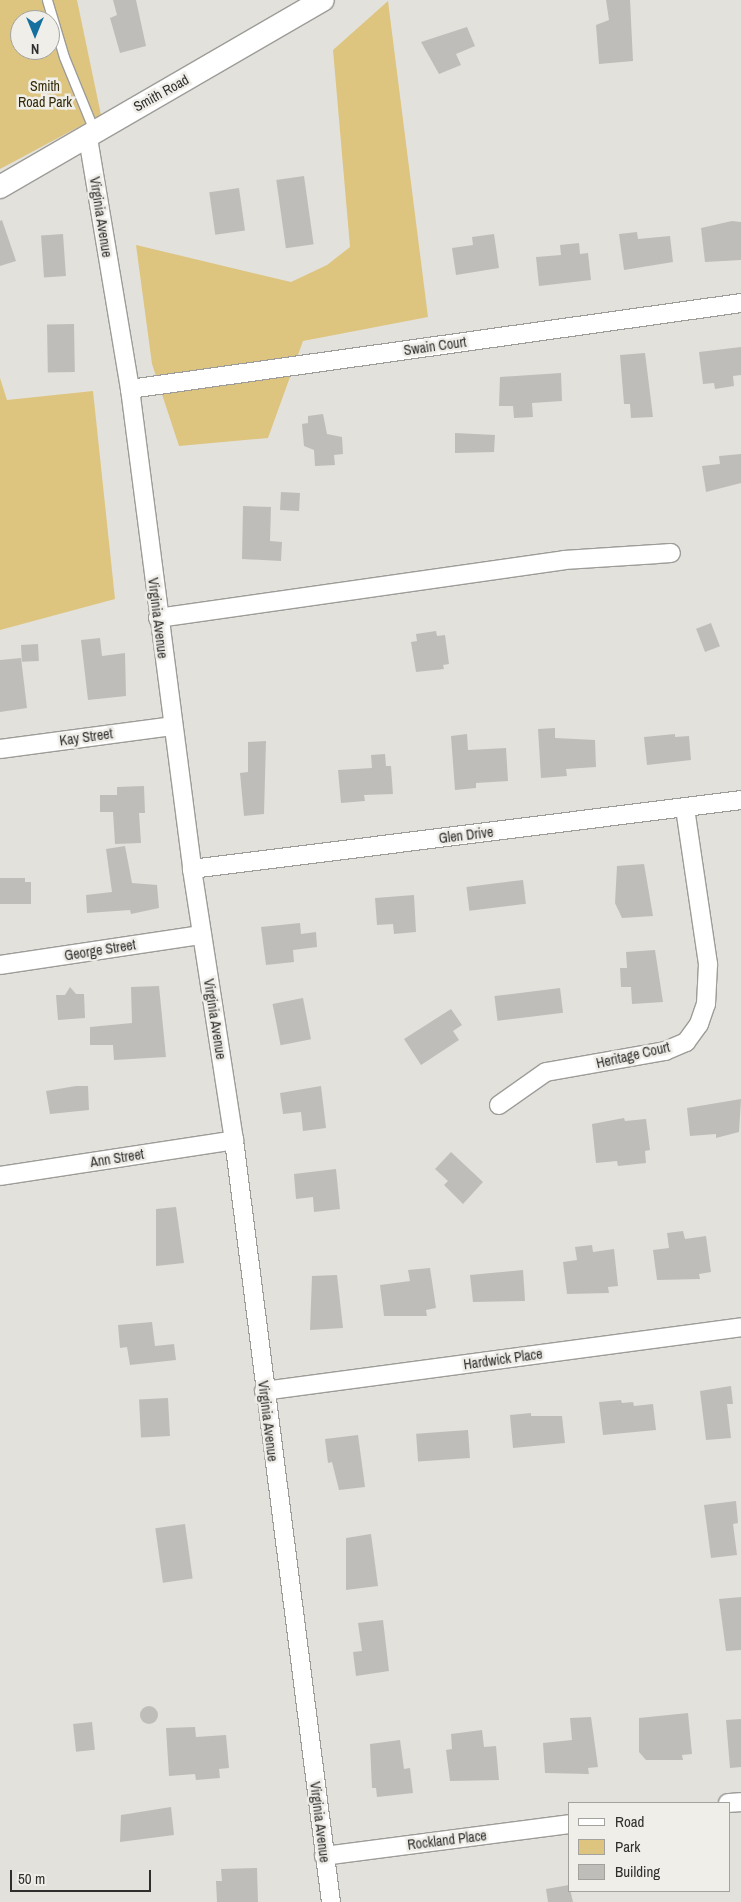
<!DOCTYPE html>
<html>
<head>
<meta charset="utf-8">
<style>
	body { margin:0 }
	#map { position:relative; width:741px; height:1902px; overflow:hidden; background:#e3e1dc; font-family:"Archivo Narrow",sans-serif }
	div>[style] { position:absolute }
	.green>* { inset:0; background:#ddc57f }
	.building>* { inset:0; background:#bfbdb9; transform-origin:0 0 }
	.round { border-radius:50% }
	.roads { filter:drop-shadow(1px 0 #9d9c98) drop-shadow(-1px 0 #9d9c98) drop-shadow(0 1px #9d9c98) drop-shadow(0 -1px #9d9c98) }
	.service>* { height:9px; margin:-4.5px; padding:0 4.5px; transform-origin:4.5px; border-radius:4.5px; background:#fff }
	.minor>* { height:18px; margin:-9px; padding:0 9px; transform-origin:9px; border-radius:9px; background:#fff }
	.tertiary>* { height:22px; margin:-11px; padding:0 11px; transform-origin:11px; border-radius:11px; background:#fff }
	span { translate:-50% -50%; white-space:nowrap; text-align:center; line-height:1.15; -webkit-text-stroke:5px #f0eee9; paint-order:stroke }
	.park-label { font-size:14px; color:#342a07 }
	.street-label { font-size:14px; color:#2f2f2d }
	.legend { position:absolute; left:568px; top:1802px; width:162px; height:90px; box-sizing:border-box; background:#f0eee9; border:1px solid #a3a29e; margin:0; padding:6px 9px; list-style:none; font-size:15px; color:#2f2f2d }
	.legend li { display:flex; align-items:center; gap:10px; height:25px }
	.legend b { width:25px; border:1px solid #a3a29e }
	.north { position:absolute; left:10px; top:10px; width:50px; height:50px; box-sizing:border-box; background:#f0eee9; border:1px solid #a3a29e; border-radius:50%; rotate:180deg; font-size:14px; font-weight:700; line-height:20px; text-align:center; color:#2f2f2d }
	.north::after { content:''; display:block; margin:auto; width:18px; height:22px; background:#15709f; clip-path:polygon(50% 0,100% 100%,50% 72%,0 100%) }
	.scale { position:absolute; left:10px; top:1870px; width:141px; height:22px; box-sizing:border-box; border:2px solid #2f2f2d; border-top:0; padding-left:6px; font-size:15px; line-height:18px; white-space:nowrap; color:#2f2f2d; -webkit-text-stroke:4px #f0eee9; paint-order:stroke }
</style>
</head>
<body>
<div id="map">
	<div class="green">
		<i style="clip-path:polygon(evenodd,0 0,77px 0,101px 115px,0 169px,0 0,20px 20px,50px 20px,50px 50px,20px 50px,20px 20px)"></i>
		<i style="clip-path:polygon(388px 1px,428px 317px,303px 341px,268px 438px,179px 446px,152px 364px,136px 245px,291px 282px,327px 265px,350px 247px,333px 50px)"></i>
		<i style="clip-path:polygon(0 378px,7px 400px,93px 391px,115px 599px,0 630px)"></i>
	</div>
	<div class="building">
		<i style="clip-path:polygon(113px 0,136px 0,146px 46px,120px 53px,110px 18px,117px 15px)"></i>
		<i style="clip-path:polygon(606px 0,630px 0,633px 61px,599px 64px,596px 25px,609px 20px)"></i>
		<i style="clip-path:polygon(467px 27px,475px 46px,456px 54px,461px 65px,439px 74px,421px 42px)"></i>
		<i style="left:304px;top:176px;width:69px;height:28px;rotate:82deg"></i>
		<i style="left:239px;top:188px;width:43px;height:30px;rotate:82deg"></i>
		<i style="clip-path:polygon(2px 220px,16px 261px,0 266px,0 221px)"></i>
		<i style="clip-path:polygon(732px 221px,741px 222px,741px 260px,705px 262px,701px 228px)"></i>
		<i style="clip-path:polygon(637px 232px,638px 239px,670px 236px,673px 262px,624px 270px,619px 234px)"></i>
		<i style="left:63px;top:234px;width:42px;height:22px;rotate:86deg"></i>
		<i style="clip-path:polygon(494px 234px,499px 268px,456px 275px,452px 248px,473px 245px,472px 237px)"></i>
		<i style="clip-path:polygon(579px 243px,580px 254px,588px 253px,591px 280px,539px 286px,536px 257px,561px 255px,560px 245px)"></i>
		<i style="left:74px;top:324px;width:48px;height:27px;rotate:89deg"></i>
		<i style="clip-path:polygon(741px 347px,741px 375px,733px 376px,734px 386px,715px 389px,714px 383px,703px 384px,699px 352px)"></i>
		<i style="clip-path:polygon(645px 353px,653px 417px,631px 418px,630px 404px,624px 404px,620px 355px)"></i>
		<i style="clip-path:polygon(561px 373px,562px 401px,532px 403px,533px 417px,514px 418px,513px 406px,499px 406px,500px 377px)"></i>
		<i style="clip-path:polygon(323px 414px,327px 434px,342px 437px,343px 454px,334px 455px,335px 465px,315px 466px,314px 450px,304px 446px,302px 424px,308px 423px,308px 416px)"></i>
		<i style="clip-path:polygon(455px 433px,495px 435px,494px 452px,455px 453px)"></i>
		<i style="clip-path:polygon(741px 454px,741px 483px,706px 492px,702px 466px,720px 464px,719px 456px)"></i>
		<i style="left:281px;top:492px;width:19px;height:18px;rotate:3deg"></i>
		<i style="clip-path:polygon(243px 506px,271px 507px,270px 541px,282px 542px,281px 561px,242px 559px)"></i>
		<i style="left:711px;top:623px;width:25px;height:16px;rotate:69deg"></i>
		<i style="clip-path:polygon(436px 631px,437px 636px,445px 635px,449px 664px,443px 665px,444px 669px,416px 672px,411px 642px,417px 641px,416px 634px)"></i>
		<i style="clip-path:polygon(100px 638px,102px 656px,125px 653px,126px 696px,88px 700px,81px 640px)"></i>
		<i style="left:38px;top:644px;width:17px;height:17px;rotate:87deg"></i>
		<i style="clip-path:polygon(21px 658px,27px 708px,0 712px,0 660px)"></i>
		<i style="clip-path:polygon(555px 728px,555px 738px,595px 740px,596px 767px,566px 769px,567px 776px,541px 778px,538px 729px)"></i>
		<i style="clip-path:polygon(467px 734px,468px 750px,506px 748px,508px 781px,476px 783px,476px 788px,455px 790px,451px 736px)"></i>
		<i style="clip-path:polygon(675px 734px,675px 737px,689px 736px,691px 760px,647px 765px,644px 737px)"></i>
		<i style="clip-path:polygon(266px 741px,264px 814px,244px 816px,240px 773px,248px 772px,248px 742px)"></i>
		<i style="clip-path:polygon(385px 754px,386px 766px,391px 766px,393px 794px,364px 795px,365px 801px,341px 803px,338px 770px,372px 768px,371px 755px)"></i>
		<i style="clip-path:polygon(144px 786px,145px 813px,139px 813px,141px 843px,115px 844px,113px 812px,100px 812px,100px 795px,117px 795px,117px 787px)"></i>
		<i style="clip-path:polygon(125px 846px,132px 883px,157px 885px,159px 908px,131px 914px,130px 910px,87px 913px,86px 895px,112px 892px,106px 849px)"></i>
		<i style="clip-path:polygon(644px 864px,653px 916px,622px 918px,615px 903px,617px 866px)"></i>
		<i style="clip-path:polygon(0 878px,25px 878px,25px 882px,31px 882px,31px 904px,0 904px)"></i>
		<i style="left:523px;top:880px;width:24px;height:57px;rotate:83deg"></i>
		<i style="clip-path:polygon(414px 895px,416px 932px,394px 934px,393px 924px,377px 925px,375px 898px)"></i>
		<i style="clip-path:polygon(300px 923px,301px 934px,316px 932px,317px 947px,293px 950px,294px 962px,266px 965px,261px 927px)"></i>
		<i style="clip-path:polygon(655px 950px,663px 1002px,632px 1004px,631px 987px,621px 987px,620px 968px,627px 968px,626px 952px)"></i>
		<i style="clip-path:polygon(159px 986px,166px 1057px,114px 1060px,113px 1045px,90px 1045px,90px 1027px,132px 1023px,131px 987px)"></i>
		<i style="clip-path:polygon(70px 987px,76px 994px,84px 994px,85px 1018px,58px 1020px,56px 995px,65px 995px)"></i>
		<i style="left:560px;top:988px;width:25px;height:66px;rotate:83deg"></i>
		<i style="left:303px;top:998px;width:42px;height:31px;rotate:79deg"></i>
		<i style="clip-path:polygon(451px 1009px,462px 1025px,453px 1031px,459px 1040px,421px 1065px,404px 1039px)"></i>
		<i style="clip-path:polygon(76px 1086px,88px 1086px,89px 1110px,50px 1114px,46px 1091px)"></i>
		<i style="clip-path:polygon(321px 1086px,326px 1128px,303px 1131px,301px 1112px,283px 1114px,280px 1093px)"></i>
		<i style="clip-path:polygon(741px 1099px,739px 1132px,716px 1138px,716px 1134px,690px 1136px,687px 1108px)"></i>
		<i style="clip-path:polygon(624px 1118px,625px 1121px,646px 1119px,650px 1150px,645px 1151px,646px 1163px,618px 1166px,617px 1161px,596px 1163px,592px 1124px)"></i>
		<i style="clip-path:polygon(451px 1152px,483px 1182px,463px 1204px,444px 1185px,448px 1181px,435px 1169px)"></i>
		<i style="clip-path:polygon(336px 1169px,340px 1209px,314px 1212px,313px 1197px,296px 1199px,294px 1174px)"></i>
		<i style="clip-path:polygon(176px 1207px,184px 1263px,156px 1266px,156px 1209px)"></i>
		<i style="clip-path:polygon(683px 1231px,685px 1239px,706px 1236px,711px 1272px,699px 1274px,700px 1279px,657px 1280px,653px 1250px,669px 1248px,667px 1233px)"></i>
		<i style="clip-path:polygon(592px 1245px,593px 1252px,614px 1249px,618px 1286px,608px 1287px,609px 1293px,567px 1294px,563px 1262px,577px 1260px,575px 1247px)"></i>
		<i style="clip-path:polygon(430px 1268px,436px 1308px,426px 1310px,427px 1316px,384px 1316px,380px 1285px,410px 1281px,408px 1270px)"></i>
		<i style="clip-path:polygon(523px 1270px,525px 1301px,473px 1302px,470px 1275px)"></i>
		<i style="clip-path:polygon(337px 1275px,343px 1328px,310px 1330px,312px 1276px)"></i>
		<i style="clip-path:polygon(152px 1322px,155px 1346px,174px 1344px,176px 1360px,130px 1365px,127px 1347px,120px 1348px,118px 1325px)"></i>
		<i style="clip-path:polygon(731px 1386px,733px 1404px,727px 1404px,731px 1438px,706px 1440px,700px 1391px)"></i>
		<i style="left:168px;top:1398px;width:38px;height:29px;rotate:87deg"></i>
		<i style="clip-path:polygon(621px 1400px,622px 1403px,633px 1402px,634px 1406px,653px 1404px,656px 1430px,603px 1435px,599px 1402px)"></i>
		<i style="clip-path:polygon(531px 1413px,531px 1416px,562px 1416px,565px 1443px,513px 1448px,510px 1415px)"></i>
		<i style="left:468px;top:1430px;width:28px;height:52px;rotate:86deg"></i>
		<i style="clip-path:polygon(358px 1435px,365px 1487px,339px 1490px,332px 1462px,328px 1463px,325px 1439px)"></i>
		<i style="clip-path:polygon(736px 1501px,738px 1523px,733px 1524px,737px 1555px,711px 1558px,704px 1505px)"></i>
		<i style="left:185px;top:1524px;width:55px;height:30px;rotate:82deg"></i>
		<i style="clip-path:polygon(371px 1534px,378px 1586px,346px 1590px,346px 1538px)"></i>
		<i style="clip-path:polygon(741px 1597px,741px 1650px,726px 1651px,719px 1599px)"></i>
		<i style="clip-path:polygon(383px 1620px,389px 1671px,356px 1676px,353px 1652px,362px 1651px,358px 1623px)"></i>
		<i class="round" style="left:140px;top:1706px;width:18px;height:18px"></i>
		<i style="clip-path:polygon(688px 1713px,692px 1754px,682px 1755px,683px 1760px,646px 1760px,639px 1752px,639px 1718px)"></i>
		<i style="clip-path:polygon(591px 1717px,598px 1767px,588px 1768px,589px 1774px,545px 1773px,543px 1743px,572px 1740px,570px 1718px)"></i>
		<i style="clip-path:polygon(741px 1719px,741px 1767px,730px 1768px,726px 1720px)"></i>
		<i style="left:92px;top:1722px;width:28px;height:19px;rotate:84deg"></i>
		<i style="clip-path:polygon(195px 1727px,196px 1737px,226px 1735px,229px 1768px,219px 1769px,220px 1778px,196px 1780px,195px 1774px,169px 1776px,166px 1728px)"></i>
		<i style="clip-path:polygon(482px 1730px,484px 1747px,496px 1746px,499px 1780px,450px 1781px,446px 1750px,452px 1749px,451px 1734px)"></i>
		<i style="clip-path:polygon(400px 1740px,404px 1769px,410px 1768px,413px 1793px,377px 1797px,376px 1788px,372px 1788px,370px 1744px)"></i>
		<i style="clip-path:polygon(171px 1807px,174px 1835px,120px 1842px,121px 1815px)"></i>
		<i style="clip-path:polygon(257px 1868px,258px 1902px,217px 1902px,216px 1881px,222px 1881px,221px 1869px)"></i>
		<i style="clip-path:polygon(569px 1885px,573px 1902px,548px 1902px,546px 1889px)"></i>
	</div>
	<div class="roads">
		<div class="service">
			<i style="left:47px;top:0;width:59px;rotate:73.4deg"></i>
			<i style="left:64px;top:57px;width:82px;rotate:67.8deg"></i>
		</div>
		<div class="minor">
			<i style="left:88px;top:138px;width:254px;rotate:80.5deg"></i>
			<i style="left:130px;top:389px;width:484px;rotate:82.6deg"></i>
			<i style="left:192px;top:869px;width:274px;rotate:81.2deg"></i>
			<i style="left:234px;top:1140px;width:768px;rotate:82.75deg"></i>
			<i style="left:130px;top:389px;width:617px;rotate:-8.01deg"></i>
			<i style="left:158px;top:618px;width:410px;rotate:-8.1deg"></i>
			<i style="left:564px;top:560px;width:107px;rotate:-3.7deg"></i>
			<i style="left:0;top:749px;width:174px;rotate:-7.6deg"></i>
			<i style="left:192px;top:869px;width:553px;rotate:-7.16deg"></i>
			<i style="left:0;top:965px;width:203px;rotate:-8.5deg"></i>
			<i style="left:499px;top:1105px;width:57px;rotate:-35.1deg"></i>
			<i style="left:546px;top:1072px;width:121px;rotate:-10deg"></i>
			<i style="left:665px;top:1051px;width:23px;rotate:-23deg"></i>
			<i style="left:686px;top:1042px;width:22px;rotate:-54deg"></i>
			<i style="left:699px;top:1024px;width:21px;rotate:-71deg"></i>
			<i style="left:706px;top:1004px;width:40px;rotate:-87.1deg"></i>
			<i style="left:708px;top:964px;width:158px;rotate:-98.4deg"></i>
			<i style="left:0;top:1176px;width:237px;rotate:-8.7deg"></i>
			<i style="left:264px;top:1391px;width:481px;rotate:-7.6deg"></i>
			<i style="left:728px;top:1803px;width:13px;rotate:-4deg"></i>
			<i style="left:324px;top:1856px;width:248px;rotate:-7.4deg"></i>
		</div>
		<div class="tertiary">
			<i style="left:0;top:187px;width:373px;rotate:-30.1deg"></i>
		</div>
	</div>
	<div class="park-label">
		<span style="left:45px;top:94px">Smith<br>Road Park</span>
	</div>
	<div class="street-label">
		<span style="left:161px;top:93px;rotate:-29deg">Smith Road</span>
		<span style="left:101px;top:217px;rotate:81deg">Virginia Avenue</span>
		<span style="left:435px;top:346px;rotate:-8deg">Swain Court</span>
		<span style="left:158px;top:618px;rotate:83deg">Virginia Avenue</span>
		<span style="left:86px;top:737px;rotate:-8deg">Kay Street</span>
		<span style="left:466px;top:835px;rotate:-7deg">Glen Drive</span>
		<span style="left:100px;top:950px;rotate:-9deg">George Street</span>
		<span style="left:215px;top:1019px;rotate:81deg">Virginia Avenue</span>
		<span style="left:633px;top:1055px;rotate:-13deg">Heritage Court</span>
		<span style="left:117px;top:1158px;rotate:-9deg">Ann Street</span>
		<span style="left:503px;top:1359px;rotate:-8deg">Hardwick Place</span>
		<span style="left:268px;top:1421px;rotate:83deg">Virginia Avenue</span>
		<span style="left:320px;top:1822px;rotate:83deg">Virginia Avenue</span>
		<span style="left:447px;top:1840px;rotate:-7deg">Rockland Place</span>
	</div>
	<ul class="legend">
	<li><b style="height:6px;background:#fff"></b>Road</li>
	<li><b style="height:14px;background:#ddc57f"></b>Park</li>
	<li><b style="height:14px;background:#bfbdb9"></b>Building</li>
	</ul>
	<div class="north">N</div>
	<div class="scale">50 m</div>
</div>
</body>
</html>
